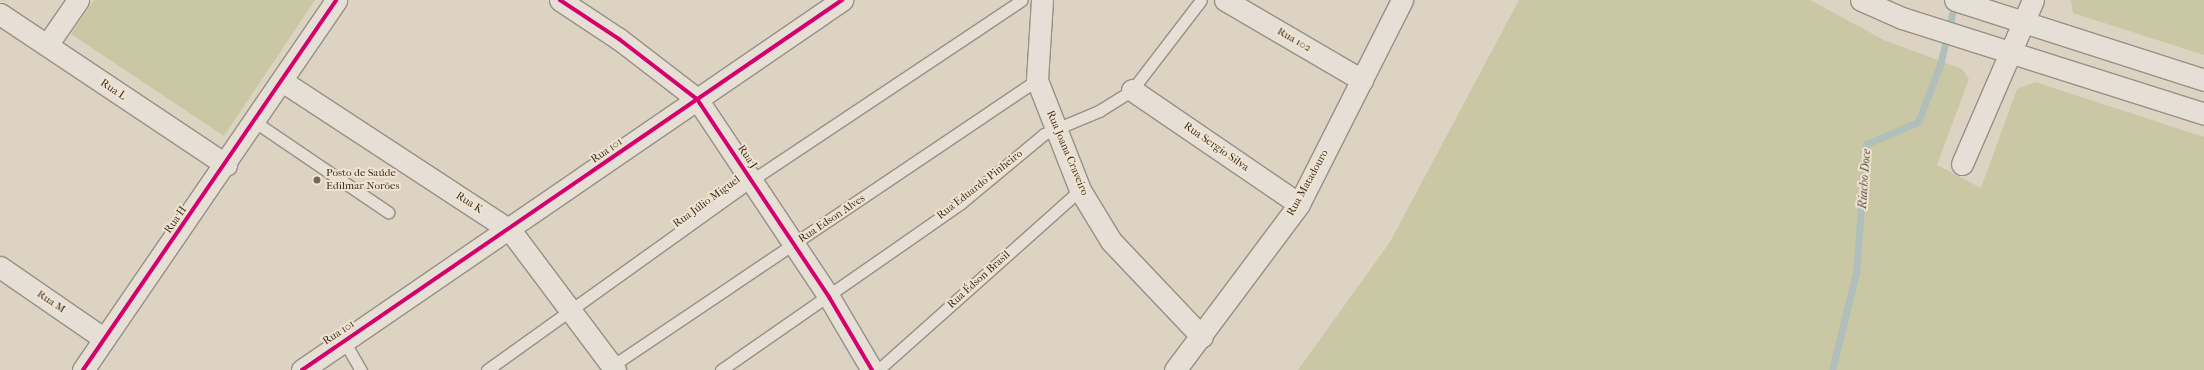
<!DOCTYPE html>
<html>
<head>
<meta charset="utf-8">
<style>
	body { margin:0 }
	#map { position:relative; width:2204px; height:370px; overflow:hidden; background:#ddd3c2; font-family:"IM FELL French Canon",serif }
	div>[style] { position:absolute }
	.green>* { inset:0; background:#c9c7a4 }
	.stream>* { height:7px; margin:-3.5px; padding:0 3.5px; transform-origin:3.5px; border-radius:3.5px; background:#b0bfbc }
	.roads { filter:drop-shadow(1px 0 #979085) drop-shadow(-1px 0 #979085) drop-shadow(0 1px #979085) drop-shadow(0 -1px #979085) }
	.service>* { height:11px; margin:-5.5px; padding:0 5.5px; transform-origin:5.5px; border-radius:5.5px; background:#e5dfd6 }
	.minor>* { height:21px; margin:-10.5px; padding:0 10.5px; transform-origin:10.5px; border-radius:10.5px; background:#e5dfd6 }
	.cycleway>* { height:4px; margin:-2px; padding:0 2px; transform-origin:2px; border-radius:2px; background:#d6006c }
	.dots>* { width:11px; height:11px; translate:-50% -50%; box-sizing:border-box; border:2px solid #f0e4d0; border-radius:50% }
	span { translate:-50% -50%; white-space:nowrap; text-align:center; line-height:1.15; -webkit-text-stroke:4px #f0e4d0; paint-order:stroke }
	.street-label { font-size:11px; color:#3c3026 }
	.poi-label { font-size:11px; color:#3c3026 }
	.left { translate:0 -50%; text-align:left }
	.water-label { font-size:12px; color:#4f4b43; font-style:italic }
</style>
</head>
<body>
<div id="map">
	<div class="green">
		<i style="clip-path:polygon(94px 0,315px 0,224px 136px,71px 34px)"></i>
		<i style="clip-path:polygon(1519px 0,1810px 0,1884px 40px,1962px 69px,1969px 79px,1937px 165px,1981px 188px,2017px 89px,2035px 82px,2204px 137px,2204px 370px,1298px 370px,1390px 242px)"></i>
		<i style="clip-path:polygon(2071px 0,2204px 0,2204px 55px,2073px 13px)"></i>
	</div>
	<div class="stream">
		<i style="left:1832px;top:370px;width:100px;rotate:-76.1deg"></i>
		<i style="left:1856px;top:273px;width:129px;rotate:-85.6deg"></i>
		<i style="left:1866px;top:144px;width:56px;rotate:-22.9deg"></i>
		<i style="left:1918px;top:122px;width:61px;rotate:-68.9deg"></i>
		<i style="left:1940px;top:65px;width:65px;rotate:-76.6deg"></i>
	</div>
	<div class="roads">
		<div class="service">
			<i style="left:255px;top:122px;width:161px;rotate:34.1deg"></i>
			<i style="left:344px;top:341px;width:34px;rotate:60deg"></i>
			<i style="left:609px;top:368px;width:516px;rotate:-33.94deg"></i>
			<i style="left:487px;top:370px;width:326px;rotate:-35.6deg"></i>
			<i style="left:752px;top:180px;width:324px;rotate:-33.7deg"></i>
			<i style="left:721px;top:370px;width:292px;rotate:-34.8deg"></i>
			<i style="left:961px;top:203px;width:108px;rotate:-39.7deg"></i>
			<i style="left:1044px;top:134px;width:60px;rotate:-22.7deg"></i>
			<i style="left:1099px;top:111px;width:39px;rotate:-32deg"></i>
			<i style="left:1132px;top:90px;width:113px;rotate:-52.5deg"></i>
			<i style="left:878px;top:370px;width:271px;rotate:-41.7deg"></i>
		</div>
		<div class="minor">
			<i style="left:560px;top:0;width:71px;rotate:33.5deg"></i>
			<i style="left:619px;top:39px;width:98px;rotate:37.6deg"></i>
			<i style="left:697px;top:99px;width:238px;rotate:56.3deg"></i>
			<i style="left:829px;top:297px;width:85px;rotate:59.5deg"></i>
			<i style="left:1042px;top:0;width:80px;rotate:93.6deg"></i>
			<i style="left:1037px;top:80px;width:118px;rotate:68.6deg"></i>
			<i style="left:1080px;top:190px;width:60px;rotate:58.7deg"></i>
			<i style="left:1111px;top:241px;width:132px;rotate:46.5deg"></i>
			<i style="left:1225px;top:0;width:159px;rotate:30.3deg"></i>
			<i style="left:1861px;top:0;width:45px;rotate:23.7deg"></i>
			<i style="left:1902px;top:18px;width:317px;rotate:17.6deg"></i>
			<i style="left:1955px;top:0;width:262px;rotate:17.8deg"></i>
			<i style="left:0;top:14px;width:272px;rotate:33.7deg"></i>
			<i style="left:47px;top:45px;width:55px;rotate:-55.4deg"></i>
			<i style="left:282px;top:81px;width:272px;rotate:33.2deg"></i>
			<i style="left:510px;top:230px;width:175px;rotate:53.1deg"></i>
			<i style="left:1132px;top:90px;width:202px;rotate:34.3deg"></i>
			<i style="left:1962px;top:164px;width:179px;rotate:-66.6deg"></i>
			<i style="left:0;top:267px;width:125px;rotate:34.6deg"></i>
			<i style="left:83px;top:370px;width:448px;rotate:-55.6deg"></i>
			<i style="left:302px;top:370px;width:655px;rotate:-34.42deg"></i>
			<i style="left:1175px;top:370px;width:207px;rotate:-53.2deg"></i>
			<i style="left:1299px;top:204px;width:229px;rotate:-63.2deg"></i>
		</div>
	</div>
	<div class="cycleway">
		<i style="left:560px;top:0;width:71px;rotate:33.5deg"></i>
		<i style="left:619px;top:39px;width:98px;rotate:37.6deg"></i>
		<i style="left:697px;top:99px;width:238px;rotate:56.3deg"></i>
		<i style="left:829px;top:297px;width:85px;rotate:59.5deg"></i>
		<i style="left:83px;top:370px;width:448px;rotate:-55.6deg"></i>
		<i style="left:302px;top:370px;width:655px;rotate:-34.42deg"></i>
	</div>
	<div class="dots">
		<i style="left:317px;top:180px;background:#74695d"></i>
	</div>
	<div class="street-label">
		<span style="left:1294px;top:40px;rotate:30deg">Rua 102</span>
		<span style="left:113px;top:90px;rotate:34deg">Rua L</span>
		<span style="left:1216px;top:147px;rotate:35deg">Rua Sergio Silva</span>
		<span style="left:607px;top:151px;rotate:-35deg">Rua 101</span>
		<span style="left:1067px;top:153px;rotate:67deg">Rua Joana Craveiro</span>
		<span style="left:747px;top:157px;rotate:56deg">Rua J</span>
		<span style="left:1308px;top:183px;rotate:-61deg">Rua Matadouro</span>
		<span style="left:980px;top:185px;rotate:-38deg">Rua Eduardo Pinheiro</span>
		<span style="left:707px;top:202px;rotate:-36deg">Rua Júlio Miguel</span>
		<span style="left:469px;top:203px;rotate:33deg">Rua K</span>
		<span style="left:832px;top:219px;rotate:-34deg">Rua Edson Alves</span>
		<span style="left:176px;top:220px;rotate:-55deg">Rua H</span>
		<span style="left:979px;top:280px;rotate:-42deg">Rua Édson Brasil</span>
		<span style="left:51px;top:302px;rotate:34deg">Rua M</span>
		<span style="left:339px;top:333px;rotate:-34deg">Rua 101</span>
	</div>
	<div class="poi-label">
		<span class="left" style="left:326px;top:180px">Posto de Saúde<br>Edilmar Norões</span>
	</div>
	<div class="water-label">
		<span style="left:1865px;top:179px;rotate:-86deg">Riacho Doce</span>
	</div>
</div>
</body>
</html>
